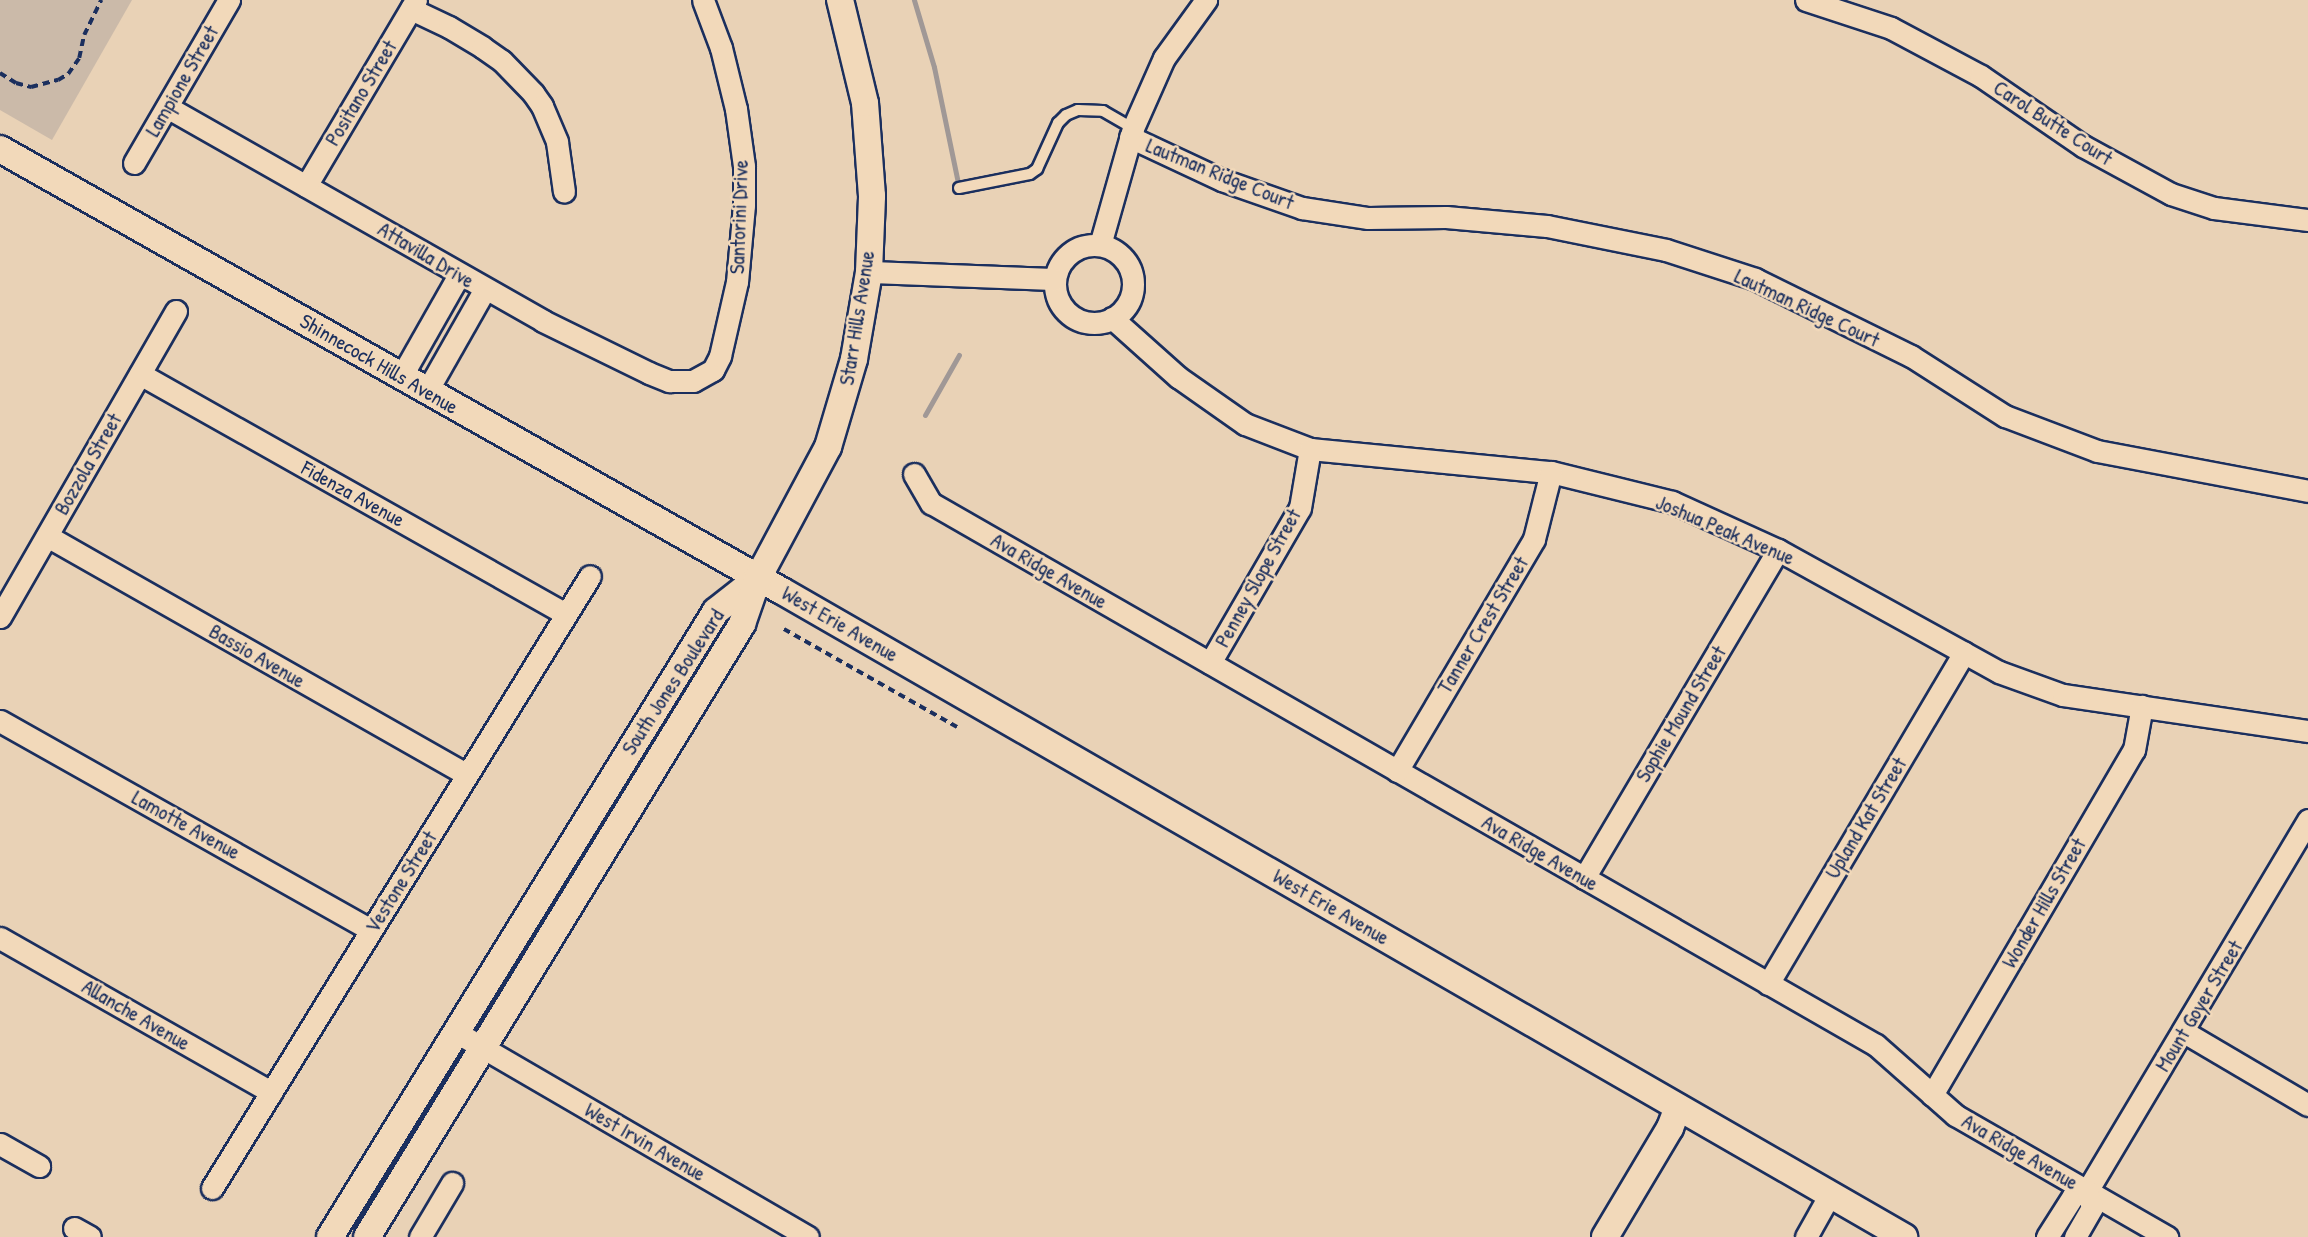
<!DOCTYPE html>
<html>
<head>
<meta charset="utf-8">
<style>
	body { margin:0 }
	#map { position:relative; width:2308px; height:1237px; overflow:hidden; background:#e9d2b6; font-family:"Patrick Hand",sans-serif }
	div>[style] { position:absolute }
	.green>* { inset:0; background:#cbbaa9 }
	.stream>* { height:5px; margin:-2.5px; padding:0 2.5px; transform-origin:2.5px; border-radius:2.5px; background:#a09896 }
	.path>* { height:3.5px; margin-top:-1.75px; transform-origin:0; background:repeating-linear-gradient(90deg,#1b2f5e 0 7px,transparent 0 12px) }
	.roads { filter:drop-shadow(2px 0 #1b2f5e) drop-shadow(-2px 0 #1b2f5e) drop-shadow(0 2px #1b2f5e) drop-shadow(0 -2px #1b2f5e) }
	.service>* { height:10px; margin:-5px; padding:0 5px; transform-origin:5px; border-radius:5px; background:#f2d9ba }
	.minor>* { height:21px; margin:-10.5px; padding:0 10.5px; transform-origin:10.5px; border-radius:10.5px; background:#f2d9ba }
	.minor>.ring { margin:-10.5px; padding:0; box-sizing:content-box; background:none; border:21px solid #f2d9ba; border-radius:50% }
	.tertiary>* { height:26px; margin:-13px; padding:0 13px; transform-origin:13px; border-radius:13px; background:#f2d9ba }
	span { translate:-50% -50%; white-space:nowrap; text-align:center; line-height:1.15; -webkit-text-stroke:5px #f2d9ba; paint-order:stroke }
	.street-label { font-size:21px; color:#1b2f5e }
</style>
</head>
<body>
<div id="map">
	<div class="green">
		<i style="clip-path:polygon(0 0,132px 0,52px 140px,0 110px)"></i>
	</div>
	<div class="stream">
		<i style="left:914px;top:0;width:70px;rotate:73.4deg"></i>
		<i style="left:934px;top:67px;width:124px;rotate:78.3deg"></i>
		<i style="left:925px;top:415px;width:69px;rotate:-60.5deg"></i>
	</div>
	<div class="path">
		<i style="left:0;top:73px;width:19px;rotate:32deg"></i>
		<i style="left:16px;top:83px;width:16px;rotate:15deg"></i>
		<i style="left:31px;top:87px;width:28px;rotate:-15deg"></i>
		<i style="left:58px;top:80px;width:12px;rotate:-31deg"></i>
		<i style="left:68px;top:74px;width:19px;rotate:-55deg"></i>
		<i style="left:79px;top:58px;width:24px;rotate:-78deg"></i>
		<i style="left:84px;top:35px;width:39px;rotate:-64deg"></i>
		<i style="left:784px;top:629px;width:199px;rotate:29.5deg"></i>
	</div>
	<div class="roads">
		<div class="service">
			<i style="left:959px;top:188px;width:72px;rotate:-11.2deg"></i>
			<i style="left:1030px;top:174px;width:9px;rotate:-36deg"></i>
			<i style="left:1037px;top:169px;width:51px;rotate:-65.5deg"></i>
			<i style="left:1058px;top:123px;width:11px;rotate:-45deg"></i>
			<i style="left:1066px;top:115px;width:13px;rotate:-23deg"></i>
			<i style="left:1078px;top:110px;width:25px;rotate:2deg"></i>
			<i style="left:1103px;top:111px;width:34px;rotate:30deg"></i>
		</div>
		<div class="minor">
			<i style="left:1806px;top:0;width:89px;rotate:18.2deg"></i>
			<i style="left:1891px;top:28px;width:102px;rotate:28.1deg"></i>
			<i style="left:1981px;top:76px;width:124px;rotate:34.5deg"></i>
			<i style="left:2083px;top:146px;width:100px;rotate:28.6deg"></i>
			<i style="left:2171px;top:194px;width:45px;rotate:18deg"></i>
			<i style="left:2214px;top:208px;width:95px;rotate:7.3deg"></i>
			<i style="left:411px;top:9px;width:42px;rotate:25.3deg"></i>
			<i style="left:449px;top:27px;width:39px;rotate:31deg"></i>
			<i style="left:482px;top:47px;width:24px;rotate:35deg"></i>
			<i style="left:502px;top:61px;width:45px;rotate:45.9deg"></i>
			<i style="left:533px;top:93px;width:16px;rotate:55deg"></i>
			<i style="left:542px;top:106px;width:39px;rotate:67deg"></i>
			<i style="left:557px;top:142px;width:50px;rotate:82deg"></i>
			<i style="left:167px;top:107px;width:433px;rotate:29.6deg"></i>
			<i style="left:543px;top:321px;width:118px;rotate:26.1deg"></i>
			<i style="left:649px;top:373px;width:22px;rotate:22deg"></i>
			<i style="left:669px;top:381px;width:24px"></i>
			<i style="left:693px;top:381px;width:23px;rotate:-29deg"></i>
			<i style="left:713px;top:370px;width:16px;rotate:-63deg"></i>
			<i style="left:720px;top:356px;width:76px;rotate:-77.1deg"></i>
			<i style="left:737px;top:282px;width:77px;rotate:-84.8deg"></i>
			<i style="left:744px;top:205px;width:39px;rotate:-90deg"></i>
			<i style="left:744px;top:166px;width:58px;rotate:-98deg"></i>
			<i style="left:736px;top:109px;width:63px;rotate:-103.8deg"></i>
			<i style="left:721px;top:48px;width:51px;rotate:-110.6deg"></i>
			<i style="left:1130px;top:137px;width:102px;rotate:25.1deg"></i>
			<i style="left:1222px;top:180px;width:85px;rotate:19.3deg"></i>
			<i style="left:1302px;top:208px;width:67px;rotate:8.6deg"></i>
			<i style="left:1368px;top:218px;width:78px;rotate:-0.7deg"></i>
			<i style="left:1446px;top:217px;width:101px;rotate:5.1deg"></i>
			<i style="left:1547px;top:226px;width:121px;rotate:11.4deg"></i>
			<i style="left:1666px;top:250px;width:94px;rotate:18deg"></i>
			<i style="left:1755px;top:279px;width:174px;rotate:26.3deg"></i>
			<i style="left:1911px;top:356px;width:112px;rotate:32.6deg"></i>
			<i style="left:2005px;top:416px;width:98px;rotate:20.8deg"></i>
			<i style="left:2097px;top:451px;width:215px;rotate:10.7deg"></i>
			<i style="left:134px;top:163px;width:189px;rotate:-59.8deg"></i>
			<i style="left:306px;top:186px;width:216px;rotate:-59.4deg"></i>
			<i style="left:1100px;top:245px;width:122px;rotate:-74.2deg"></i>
			<i style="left:1133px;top:128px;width:77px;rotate:-66.1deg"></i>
			<i style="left:1164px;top:58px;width:72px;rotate:-54.1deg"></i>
			<i class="ring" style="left:1055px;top:245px;width:57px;height:57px"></i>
			<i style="left:869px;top:272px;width:186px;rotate:2.2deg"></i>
			<i style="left:1112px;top:318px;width:89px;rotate:41.8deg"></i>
			<i style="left:1178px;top:377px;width:82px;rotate:35deg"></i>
			<i style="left:1245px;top:424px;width:70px;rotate:21deg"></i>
			<i style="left:1310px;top:449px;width:242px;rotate:5.5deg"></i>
			<i style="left:1551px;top:472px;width:125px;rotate:13.9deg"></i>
			<i style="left:1672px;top:502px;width:116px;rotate:24.4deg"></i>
			<i style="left:1778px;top:550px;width:252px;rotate:28.9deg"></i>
			<i style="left:1999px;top:672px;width:68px;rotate:19.8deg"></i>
			<i style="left:2063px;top:695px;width:248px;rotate:8.4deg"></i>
			<i style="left:140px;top:374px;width:489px;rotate:29.4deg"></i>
			<i style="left:401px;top:377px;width:117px;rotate:-60.4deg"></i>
			<i style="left:427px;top:391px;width:117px;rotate:-60.4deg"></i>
			<i style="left:914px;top:474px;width:34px;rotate:60deg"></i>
			<i style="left:931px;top:503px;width:1089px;rotate:29.84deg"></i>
			<i style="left:1876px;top:1045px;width:106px;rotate:41.5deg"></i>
			<i style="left:1955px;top:1115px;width:245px;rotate:29.9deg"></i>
			<i style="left:47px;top:536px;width:483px;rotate:29.6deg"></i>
			<i style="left:0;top:617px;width:353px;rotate:-60.1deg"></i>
			<i style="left:1210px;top:663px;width:179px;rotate:-59.9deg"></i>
			<i style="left:1300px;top:508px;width:60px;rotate:-80.4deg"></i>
			<i style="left:0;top:721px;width:426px;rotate:29.4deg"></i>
			<i style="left:1397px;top:771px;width:269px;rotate:-59.4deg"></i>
			<i style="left:1534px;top:539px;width:69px;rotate:-75.8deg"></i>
			<i style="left:1584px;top:878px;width:381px;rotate:-59.4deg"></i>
			<i style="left:0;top:938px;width:312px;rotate:29.6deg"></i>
			<i style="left:1768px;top:984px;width:385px;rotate:-59.4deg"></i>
			<i style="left:456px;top:1032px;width:407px;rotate:30.2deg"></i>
			<i style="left:2184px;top:1032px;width:144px;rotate:30.5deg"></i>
			<i style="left:1932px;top:1095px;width:400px;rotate:-59.7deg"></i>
			<i style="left:2134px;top:750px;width:45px;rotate:-79.7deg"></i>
			<i style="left:0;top:1144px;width:45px;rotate:29.4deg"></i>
			<i style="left:212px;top:1188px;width:719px;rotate:-58.3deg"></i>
			<i style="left:74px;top:1228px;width:18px;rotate:29deg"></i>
			<i style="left:420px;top:1237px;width:63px;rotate:-59.3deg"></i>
			<i style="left:1806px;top:1237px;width:49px;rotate:-60.8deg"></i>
			<i style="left:2047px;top:1237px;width:49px;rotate:-57.6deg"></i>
			<i style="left:2073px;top:1196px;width:15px;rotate:-20deg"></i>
			<i style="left:2087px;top:1191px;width:432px;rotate:-59.2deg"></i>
			<i style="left:2075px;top:1237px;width:34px;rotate:-60deg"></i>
			<i style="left:2092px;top:1207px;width:17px;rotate:-107deg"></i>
		</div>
		<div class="tertiary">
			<i style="left:0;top:149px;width:898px;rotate:29.48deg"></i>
			<i style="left:782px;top:591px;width:1295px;rotate:29.93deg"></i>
			<i style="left:330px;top:1237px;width:735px;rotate:-58.34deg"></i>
			<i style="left:716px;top:611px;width:53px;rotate:-38.2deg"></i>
			<i style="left:367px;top:1237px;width:719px;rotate:-58.54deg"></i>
			<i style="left:742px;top:624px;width:49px;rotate:-70.8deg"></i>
			<i style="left:758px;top:578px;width:149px;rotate:-61.9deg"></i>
			<i style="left:828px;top:447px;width:92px;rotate:-73.5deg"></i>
			<i style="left:854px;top:359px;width:88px;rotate:-80.2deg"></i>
			<i style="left:869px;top:272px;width:76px;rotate:-87.7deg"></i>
			<i style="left:872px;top:196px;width:93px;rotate:-94.3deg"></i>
			<i style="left:865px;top:103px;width:106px;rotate:-103.6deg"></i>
			<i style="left:1605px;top:1237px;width:127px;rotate:-59.2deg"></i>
			<i style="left:1670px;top:1128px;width:22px;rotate:-69deg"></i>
		</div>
	</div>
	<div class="street-label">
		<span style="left:182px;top:81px;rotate:-60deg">Lampione Street</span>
		<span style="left:361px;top:93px;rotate:-59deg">Positano Street</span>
		<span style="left:2053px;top:123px;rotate:33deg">Carol Butte Court</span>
		<span style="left:1220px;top:174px;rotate:22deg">Lautman Ridge Court</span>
		<span style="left:739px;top:217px;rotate:-88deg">Santorini Drive</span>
		<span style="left:426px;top:255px;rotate:31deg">Attavilla Drive</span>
		<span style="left:1807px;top:308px;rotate:25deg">Lautman Ridge Court</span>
		<span style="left:857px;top:318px;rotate:-81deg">Starr Hills Avenue</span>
		<span style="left:379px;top:364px;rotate:30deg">Shinnecock Hills Avenue</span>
		<span style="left:88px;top:464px;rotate:-60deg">Bozzola Street</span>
		<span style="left:353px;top:494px;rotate:29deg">Fidenza Avenue</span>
		<span style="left:1725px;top:530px;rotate:23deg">Joshua Peak Avenue</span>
		<span style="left:1049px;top:571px;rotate:30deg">Ava Ridge Avenue</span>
		<span style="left:1258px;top:578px;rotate:-61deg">Penney Slope Street</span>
		<span style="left:840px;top:624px;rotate:30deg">West Erie Avenue</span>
		<span style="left:1483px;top:625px;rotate:-59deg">Tanner Crest Street</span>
		<span style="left:257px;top:656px;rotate:30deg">Bassio Avenue</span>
		<span style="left:673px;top:682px;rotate:-57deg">South Jones Boulevard</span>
		<span style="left:1681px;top:714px;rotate:-59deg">Sophie Mound Street</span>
		<span style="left:1866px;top:818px;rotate:-59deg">Upland Kat Street</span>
		<span style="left:186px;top:825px;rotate:29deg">Lamotte Avenue</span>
		<span style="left:1540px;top:853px;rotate:30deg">Ava Ridge Avenue</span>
		<span style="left:401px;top:882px;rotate:-58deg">Vestone Street</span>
		<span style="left:2044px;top:903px;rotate:-60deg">Wonder Hills Street</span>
		<span style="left:1331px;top:907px;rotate:30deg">West Erie Avenue</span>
		<span style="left:2199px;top:1006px;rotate:-59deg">Mount Goyer Street</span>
		<span style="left:136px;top:1015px;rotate:30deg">Allanche Avenue</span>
		<span style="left:645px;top:1142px;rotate:30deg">West Irvin Avenue</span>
		<span style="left:2020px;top:1152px;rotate:30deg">Ava Ridge Avenue</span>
	</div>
</div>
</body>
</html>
